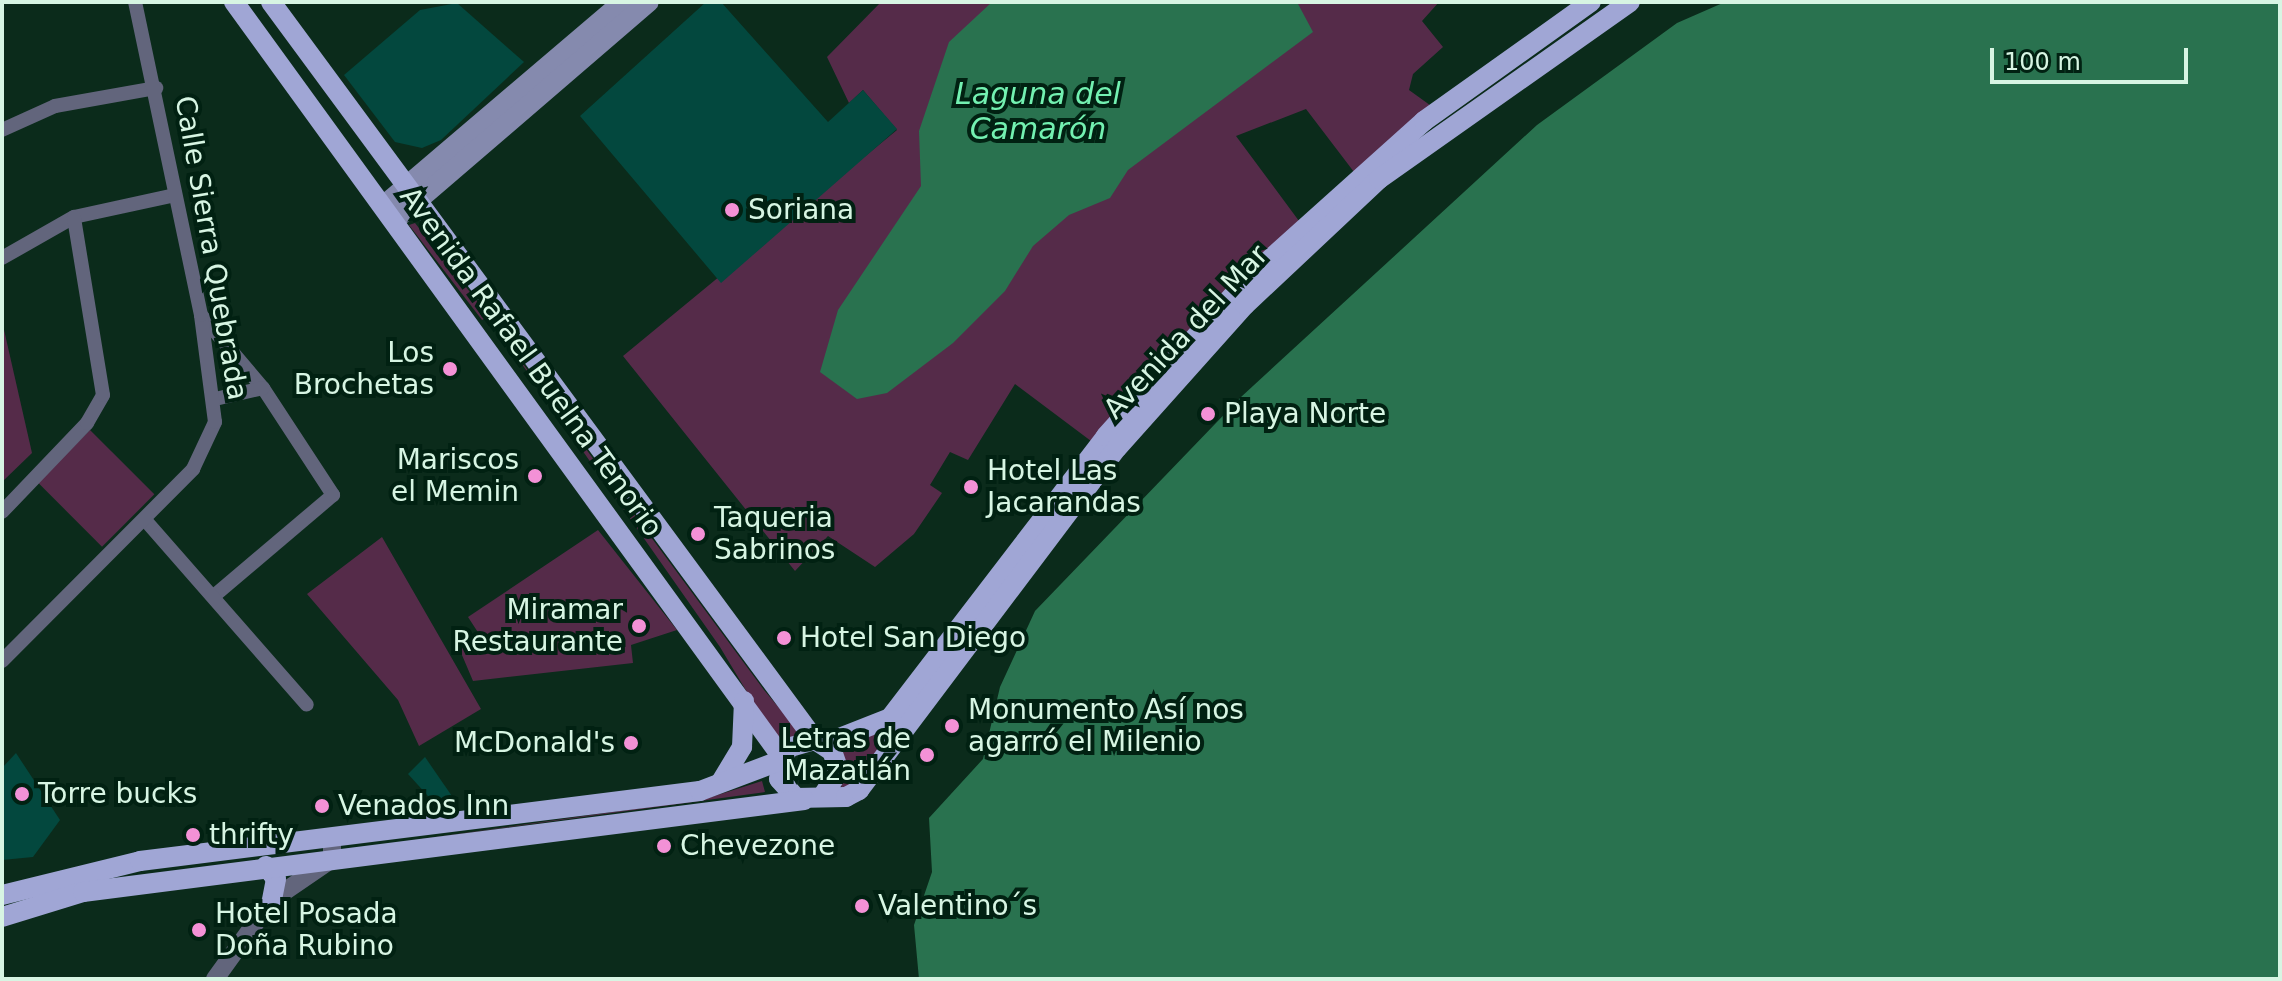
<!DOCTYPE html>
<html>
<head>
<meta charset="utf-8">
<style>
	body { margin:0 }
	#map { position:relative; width:2282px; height:981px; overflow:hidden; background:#0b2b1b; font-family:"DejaVu Sans",sans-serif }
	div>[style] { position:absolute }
	.green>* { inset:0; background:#552b49; transform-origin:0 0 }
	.water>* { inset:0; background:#29724f }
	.building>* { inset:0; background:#03483e }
	.minor>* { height:14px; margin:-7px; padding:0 7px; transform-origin:7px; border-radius:7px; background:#62657c }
	.tertiary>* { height:18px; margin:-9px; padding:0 9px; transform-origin:9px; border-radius:9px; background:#62657c }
	.secondary>* { height:20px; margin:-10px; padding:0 10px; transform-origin:10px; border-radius:10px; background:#858aae }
	.primary>* { height:20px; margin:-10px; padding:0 10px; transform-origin:10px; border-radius:10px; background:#a0a6d5 }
	.dots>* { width:22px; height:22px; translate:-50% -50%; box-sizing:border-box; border:4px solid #012112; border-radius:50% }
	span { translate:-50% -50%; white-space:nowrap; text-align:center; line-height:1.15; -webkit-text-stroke:8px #012112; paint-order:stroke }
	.poi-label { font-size:28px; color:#d7f5e3 }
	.left { translate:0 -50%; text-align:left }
	.right { translate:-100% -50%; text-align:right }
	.street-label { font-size:28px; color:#d7f5e3 }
	.water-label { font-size:30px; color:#73f1b1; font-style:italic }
	.frame { position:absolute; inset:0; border:4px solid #d7f5e3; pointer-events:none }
	.scale { position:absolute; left:1990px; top:48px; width:198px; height:36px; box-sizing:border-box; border:4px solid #d7f5e3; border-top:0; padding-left:10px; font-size:24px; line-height:28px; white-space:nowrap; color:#d7f5e3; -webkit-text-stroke:6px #012112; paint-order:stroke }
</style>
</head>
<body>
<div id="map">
	<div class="green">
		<i style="clip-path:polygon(881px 2px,1439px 2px,1422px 21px,1443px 47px,1413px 74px,1409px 90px,1434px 108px,1354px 172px,1306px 109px,1236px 136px,1299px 221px,1091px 441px,1015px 384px,968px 460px,950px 452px,930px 485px,942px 493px,914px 534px,875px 567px,828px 536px,795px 571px,623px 356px,897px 130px,863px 90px,849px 103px,827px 57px)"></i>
		<i style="clip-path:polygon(415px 223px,489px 316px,482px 320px,409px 225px)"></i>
		<i style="clip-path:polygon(2px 321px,32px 453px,2px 482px)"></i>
		<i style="clip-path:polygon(498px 330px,764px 690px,802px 735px,781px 749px,720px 647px)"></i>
		<i style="left:90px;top:430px;width:91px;height:74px;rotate:45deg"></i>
		<i style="clip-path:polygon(598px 530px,677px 630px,631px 645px,633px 663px,473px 681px,459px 648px,481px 637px,468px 617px)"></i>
		<i style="clip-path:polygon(382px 537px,481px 709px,419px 746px,398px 700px,307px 594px)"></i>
		<i style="clip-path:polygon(898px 718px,882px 755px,841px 794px,843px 748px)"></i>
		<i style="clip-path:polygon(762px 781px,765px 792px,365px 847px,705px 799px)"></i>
	</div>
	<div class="water">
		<i style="clip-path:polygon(992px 2px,1297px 2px,1313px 32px,1128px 170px,1110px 198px,1069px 215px,1033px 246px,1005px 291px,953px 343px,887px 393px,857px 399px,820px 372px,838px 310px,921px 186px,919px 131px,949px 42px)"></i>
		<i style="clip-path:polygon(1725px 2px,2280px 2px,2280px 979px,919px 979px,914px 925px,932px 872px,929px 818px,983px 759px,1000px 687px,1035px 611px,1241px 397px,1537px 125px,1677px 23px)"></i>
	</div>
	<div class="building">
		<i style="clip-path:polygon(706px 2px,721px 2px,828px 122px,863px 90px,897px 129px,721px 283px,580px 116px)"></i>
		<i style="clip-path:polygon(457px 3px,524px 62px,441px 140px,422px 148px,395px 142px,344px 75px,420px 10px)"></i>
		<i style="clip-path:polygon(16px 753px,60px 820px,33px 857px,2px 860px,2px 768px)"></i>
		<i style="clip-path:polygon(425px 757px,456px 802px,437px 806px,408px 774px)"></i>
	</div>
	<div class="minor">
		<i style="left:2px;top:130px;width:58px;rotate:-24.4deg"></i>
		<i style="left:55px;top:106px;width:103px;rotate:-10.1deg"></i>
		<i style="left:2px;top:258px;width:83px;rotate:-29.7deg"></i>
		<i style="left:74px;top:217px;width:103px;rotate:-12.3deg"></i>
		<i style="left:201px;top:315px;width:96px;rotate:49.7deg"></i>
		<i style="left:263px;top:388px;width:128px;rotate:56.8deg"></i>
		<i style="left:333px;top:495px;width:156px;rotate:139.7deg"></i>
		<i style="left:215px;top:399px;width:49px;rotate:-12.9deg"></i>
		<i style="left:2px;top:512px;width:123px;rotate:-46.3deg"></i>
		<i style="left:87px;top:423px;width:32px;rotate:-60deg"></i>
		<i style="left:103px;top:395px;width:180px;rotate:-99.3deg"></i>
		<i style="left:146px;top:521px;width:244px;rotate:48.8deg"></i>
		<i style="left:2px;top:661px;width:271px;rotate:-45.1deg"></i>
		<i style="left:193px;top:469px;width:52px;rotate:-64.9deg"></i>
		<i style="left:215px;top:422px;width:108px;rotate:-97.5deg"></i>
		<i style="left:201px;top:315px;width:320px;rotate:-101.9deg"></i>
	</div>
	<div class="tertiary">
		<i style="left:215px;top:979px;width:97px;rotate:-54.2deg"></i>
		<i style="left:272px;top:900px;width:73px;rotate:-34.3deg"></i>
		<i style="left:332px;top:859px;width:21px;rotate:-90deg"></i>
	</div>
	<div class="secondary">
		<i style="left:383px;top:206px;width:315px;rotate:-40.4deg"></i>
		<i style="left:394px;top:221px;width:336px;rotate:-40.7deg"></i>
	</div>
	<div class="primary">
		<i style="left:234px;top:2px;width:932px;rotate:54.04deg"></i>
		<i style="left:271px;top:2px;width:917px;rotate:53.61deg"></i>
		<i style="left:824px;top:744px;width:71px;rotate:-21.5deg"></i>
		<i style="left:890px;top:718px;width:355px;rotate:-52.5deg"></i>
		<i style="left:1106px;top:436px;width:212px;rotate:-47.9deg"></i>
		<i style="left:1248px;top:279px;width:237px;rotate:-41.9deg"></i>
		<i style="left:1424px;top:121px;width:205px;rotate:-35.5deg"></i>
		<i style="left:721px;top:782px;width:41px;rotate:-59deg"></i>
		<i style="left:742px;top:747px;width:46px;rotate:-87.5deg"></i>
		<i style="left:822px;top:797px;width:31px;rotate:-57deg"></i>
		<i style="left:839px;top:771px;width:21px;rotate:-109deg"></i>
		<i style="left:832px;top:751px;width:20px;rotate:-147deg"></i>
		<i style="left:815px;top:740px;width:29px;rotate:164deg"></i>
		<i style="left:787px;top:748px;width:32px;rotate:104deg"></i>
		<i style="left:779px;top:779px;width:25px;rotate:48deg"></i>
		<i style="left:796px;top:798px;width:50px;rotate:-1.1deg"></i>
		<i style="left:846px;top:797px;width:15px;rotate:-28deg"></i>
		<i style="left:859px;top:790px;width:428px;rotate:-53deg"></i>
		<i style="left:1117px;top:448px;width:192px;rotate:-48.2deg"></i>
		<i style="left:1245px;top:305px;width:184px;rotate:-43.2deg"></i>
		<i style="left:1379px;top:179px;width:307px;rotate:-35.2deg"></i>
		<i style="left:266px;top:866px;width:16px;rotate:52deg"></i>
		<i style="left:276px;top:879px;width:21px;rotate:101deg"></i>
		<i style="left:2px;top:895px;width:142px;rotate:-13.8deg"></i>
		<i style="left:140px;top:861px;width:564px;rotate:-7.13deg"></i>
		<i style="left:700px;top:791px;width:85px;rotate:-20.8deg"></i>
		<i style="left:2px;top:917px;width:85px;rotate:-17.2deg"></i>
		<i style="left:83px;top:892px;width:727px;rotate:-7.27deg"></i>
	</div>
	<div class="dots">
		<i style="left:732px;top:210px;background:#f391d6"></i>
		<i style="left:450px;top:369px;background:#f391d6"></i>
		<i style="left:1208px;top:414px;background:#f391d6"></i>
		<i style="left:535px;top:476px;background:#f391d6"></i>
		<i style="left:971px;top:487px;background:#f391d6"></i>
		<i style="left:698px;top:534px;background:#f391d6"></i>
		<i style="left:639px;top:626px;background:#f391d6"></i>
		<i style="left:784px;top:638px;background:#f391d6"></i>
		<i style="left:952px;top:726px;background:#f391d6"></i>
		<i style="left:631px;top:743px;background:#f391d6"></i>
		<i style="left:927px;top:755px;background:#f391d6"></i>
		<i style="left:22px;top:794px;background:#f391d6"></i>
		<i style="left:322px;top:806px;background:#f391d6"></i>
		<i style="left:193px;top:835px;background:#f391d6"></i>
		<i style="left:664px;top:846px;background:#f391d6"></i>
		<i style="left:862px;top:906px;background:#f391d6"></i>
		<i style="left:199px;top:930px;background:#f391d6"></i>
	</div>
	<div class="poi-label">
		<span class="left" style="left:748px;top:210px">Soriana</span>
		<span class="right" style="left:434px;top:369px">Los<br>Brochetas</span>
		<span class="left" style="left:1224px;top:414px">Playa Norte</span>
		<span class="right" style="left:519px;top:476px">Mariscos<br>el Memin</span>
		<span class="left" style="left:987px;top:487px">Hotel Las<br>Jacarandas</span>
		<span class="left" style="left:714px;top:534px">Taqueria<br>Sabrinos</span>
		<span class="right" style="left:623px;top:626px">Miramar<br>Restaurante</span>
		<span class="left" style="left:800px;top:638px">Hotel San Diego</span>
		<span class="left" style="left:968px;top:726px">Monumento Así nos<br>agarró el Milenio</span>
		<span class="right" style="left:911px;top:755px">Letras de<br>Mazatlán</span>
		<span class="right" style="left:615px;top:743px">McDonald's</span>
		<span class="left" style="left:38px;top:794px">Torre bucks</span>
		<span class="left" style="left:338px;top:806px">Venados Inn</span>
		<span class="left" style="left:209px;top:835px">thrifty</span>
		<span class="left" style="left:680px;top:846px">Chevezone</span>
		<span class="left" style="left:878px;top:906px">Valentino´s</span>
		<span class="left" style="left:215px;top:930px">Hotel Posada<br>Doña Rubino</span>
	</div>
	<div class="street-label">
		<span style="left:211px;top:248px;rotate:80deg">Calle Sierra Quebrada</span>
		<span style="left:1186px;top:332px;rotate:-47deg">Avenida del Mar</span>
		<span style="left:531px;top:362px;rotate:54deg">Avenida Rafael Buelna Tenorio</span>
	</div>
	<div class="water-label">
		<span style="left:1038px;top:111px">Laguna del<br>Camarón</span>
	</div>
	<div class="frame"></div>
	<div class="scale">100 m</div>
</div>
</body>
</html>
